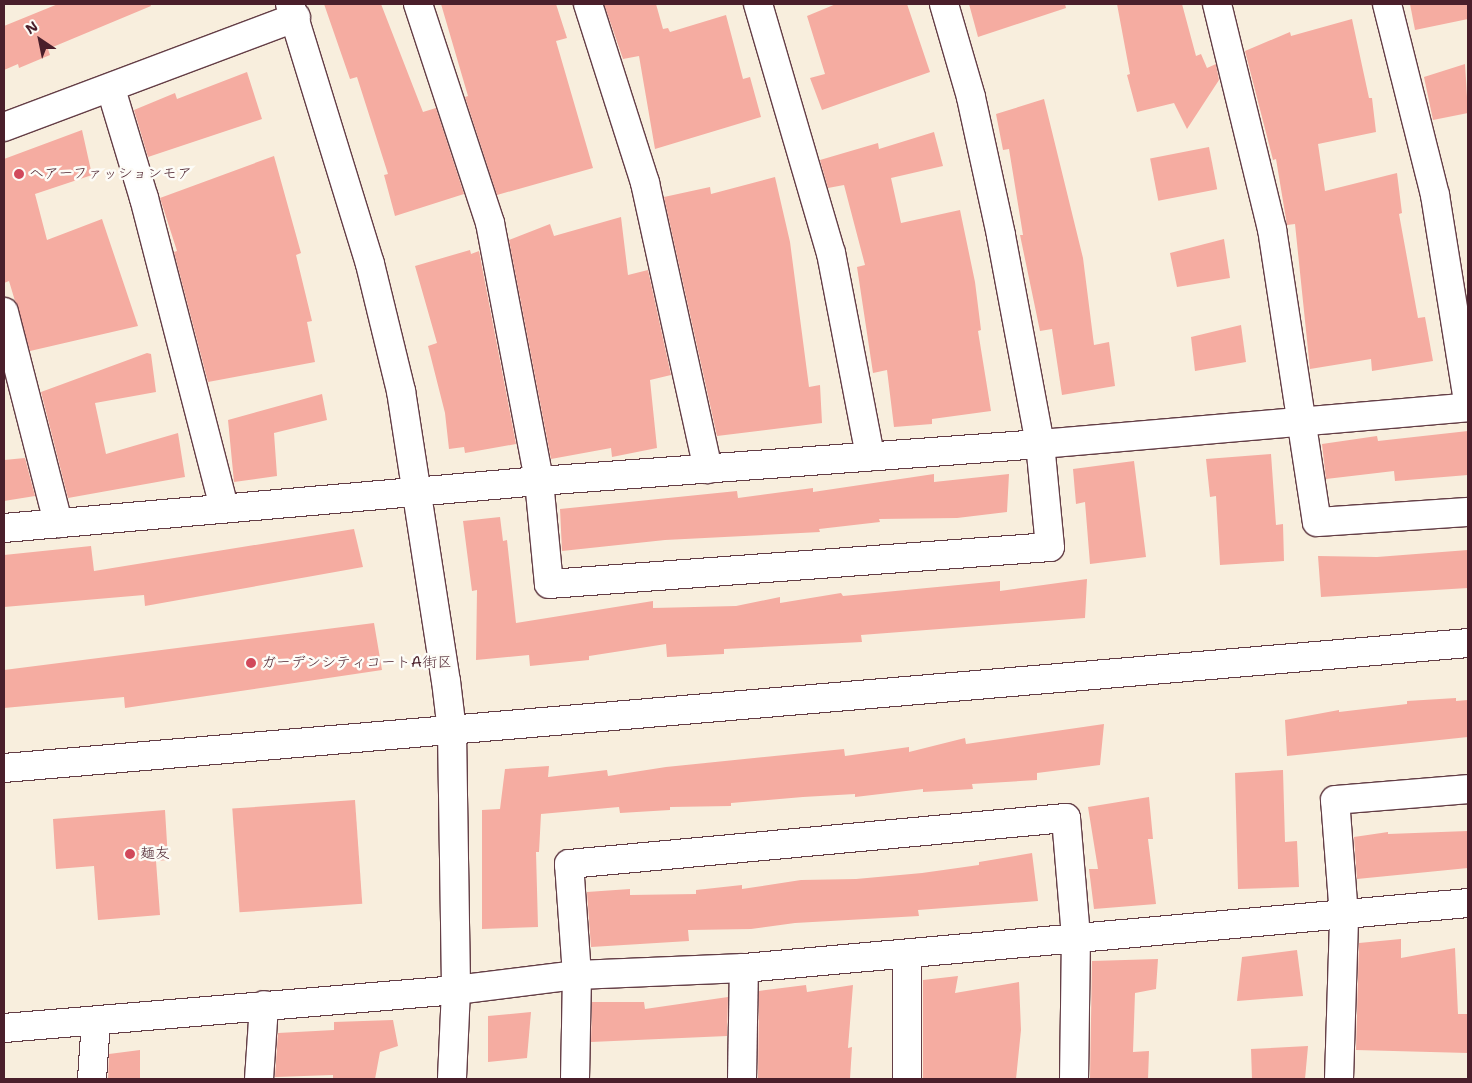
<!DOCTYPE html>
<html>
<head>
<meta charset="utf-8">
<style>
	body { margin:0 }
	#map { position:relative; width:1472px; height:1083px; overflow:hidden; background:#f8eedd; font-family:"Shantell Sans","Klee One",sans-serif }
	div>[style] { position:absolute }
	.building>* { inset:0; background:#f5aca1; transform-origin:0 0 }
	.roads { filter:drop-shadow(1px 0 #643e46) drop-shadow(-1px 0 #643e46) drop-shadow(0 1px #643e46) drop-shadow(0 -1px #643e46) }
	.minor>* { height:28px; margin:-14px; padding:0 14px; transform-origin:14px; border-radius:14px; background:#fff }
	.dots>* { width:14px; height:14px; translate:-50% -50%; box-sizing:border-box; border:2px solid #fdfcf7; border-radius:50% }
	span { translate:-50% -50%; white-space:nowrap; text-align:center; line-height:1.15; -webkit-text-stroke:5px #fdfcf7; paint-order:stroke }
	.poi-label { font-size:15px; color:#4a1f2b }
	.left { translate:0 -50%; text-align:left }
	.frame { position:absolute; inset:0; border:5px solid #4a1f2b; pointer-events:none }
	.north { position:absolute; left:15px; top:15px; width:50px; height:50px; -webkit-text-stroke:4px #fdfcf7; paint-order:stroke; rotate:326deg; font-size:14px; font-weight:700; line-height:20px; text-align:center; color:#4a1f2b }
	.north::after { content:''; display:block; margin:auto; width:18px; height:22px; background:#4a1f2b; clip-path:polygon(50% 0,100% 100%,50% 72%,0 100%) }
</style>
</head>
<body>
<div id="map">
	<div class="building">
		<i style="clip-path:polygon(58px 4px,150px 4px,151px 6px,48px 49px,50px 55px,19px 68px,18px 64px,4px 70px,4px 26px)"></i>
		<i style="clip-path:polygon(324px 4px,381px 4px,423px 112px,436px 108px,464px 194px,395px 216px,384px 175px,388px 174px,357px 77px,350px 79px)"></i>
		<i style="clip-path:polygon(441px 4px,556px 4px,567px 38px,556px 41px,593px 168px,497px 195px,465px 97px,468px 96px)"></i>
		<i style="clip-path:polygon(604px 4px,656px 4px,663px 29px,668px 28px,670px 32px,726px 15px,743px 79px,750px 77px,761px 117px,655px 149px,639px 56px,623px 59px)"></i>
		<i style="clip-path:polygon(836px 4px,907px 4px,930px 72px,822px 110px,810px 78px,825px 74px,807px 16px)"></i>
		<i style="clip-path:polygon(969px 4px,1065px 4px,1066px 8px,978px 37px)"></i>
		<i style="clip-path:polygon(1117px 4px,1182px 4px,1196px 56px,1201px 54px,1207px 68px,1216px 64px,1219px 80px,1187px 129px,1174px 103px,1137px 112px,1127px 75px,1130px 74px)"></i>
		<i style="clip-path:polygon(1410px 4px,1468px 4px,1468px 19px,1415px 30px)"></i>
		<i style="clip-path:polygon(1352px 19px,1369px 98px,1372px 98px,1376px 132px,1318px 144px,1325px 191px,1397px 173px,1402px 213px,1399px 214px,1418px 318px,1425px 317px,1433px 361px,1372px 371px,1371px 359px,1310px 369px,1295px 224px,1287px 225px,1276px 159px,1273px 160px,1245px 51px,1290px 32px,1291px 36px)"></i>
		<i style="clip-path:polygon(1465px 64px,1468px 113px,1433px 120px,1424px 77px)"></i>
		<i style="clip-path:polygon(247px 72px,262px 119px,148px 157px,134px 110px,175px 93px,177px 99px)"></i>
		<i style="clip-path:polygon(1044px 99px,1083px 258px,1094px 345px,1109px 342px,1115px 386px,1062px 395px,1052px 329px,1040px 331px,1020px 235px,1023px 235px,1009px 149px,1003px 150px,996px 114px)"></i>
		<i style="clip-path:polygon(82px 130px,92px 175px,35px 194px,47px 240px,102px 219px,138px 326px,30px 351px,9px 281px,4px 283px,4px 159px)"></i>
		<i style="clip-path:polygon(934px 132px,943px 166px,891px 178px,901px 223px,960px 210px,975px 282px,981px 330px,978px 331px,991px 411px,932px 419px,932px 424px,894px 427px,887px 370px,873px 373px,857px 267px,865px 265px,844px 185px,828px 188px,820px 160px,878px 143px,879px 149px)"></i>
		<i style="left:1209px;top:147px;width:43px;height:60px;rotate:79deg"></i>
		<i style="clip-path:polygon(274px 156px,301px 253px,296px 255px,312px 321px,307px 322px,315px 362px,208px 382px,174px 252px,177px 251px,160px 198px)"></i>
		<i style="clip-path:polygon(775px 177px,790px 242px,809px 387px,820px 385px,822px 423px,717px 436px,664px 197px,710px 187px,711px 194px)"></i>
		<i style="clip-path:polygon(621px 217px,628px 275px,648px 270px,671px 375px,650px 380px,657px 448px,612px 457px,611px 448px,551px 459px,509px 240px,550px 224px,554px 236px)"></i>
		<i style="clip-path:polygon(1224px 239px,1230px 278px,1177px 287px,1170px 253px)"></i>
		<i style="clip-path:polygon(470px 250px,471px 254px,479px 251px,516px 444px,465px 453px,464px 447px,449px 449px,445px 413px,428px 346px,437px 343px,415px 266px)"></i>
		<i style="clip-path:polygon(1241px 325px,1246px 362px,1195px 371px,1191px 337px)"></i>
		<i style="clip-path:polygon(147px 353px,151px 354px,156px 392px,95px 403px,106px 454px,178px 433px,185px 477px,68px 498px,41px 392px)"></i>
		<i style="clip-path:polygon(322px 394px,327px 420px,274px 433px,277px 476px,234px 482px,228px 420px)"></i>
		<i style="clip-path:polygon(1468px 431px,1468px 475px,1395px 481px,1394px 471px,1326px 479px,1322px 444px,1377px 436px,1378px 441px)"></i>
		<i style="clip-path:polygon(1271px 454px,1276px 525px,1283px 524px,1284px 561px,1220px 565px,1216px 496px,1210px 497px,1206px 459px)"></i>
		<i style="clip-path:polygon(25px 458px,35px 496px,4px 501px,4px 460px)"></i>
		<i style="clip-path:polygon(1134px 461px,1146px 557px,1090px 564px,1085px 502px,1076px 504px,1073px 469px)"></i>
		<i style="clip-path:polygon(934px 474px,934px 482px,1009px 474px,1007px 512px,957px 518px,879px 519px,880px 522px,819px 529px,820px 532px,665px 540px,562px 551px,560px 509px,737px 491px,738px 498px,813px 488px,813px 492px)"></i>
		<i style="clip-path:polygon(500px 517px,503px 541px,507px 540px,516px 623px,653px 601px,653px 608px,736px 606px,780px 597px,780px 603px,841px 593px,843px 596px,1000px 581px,1000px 591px,1087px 579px,1085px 618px,861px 635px,862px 642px,724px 649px,724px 654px,667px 657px,666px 644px,589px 656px,589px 660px,530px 666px,529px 655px,476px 660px,477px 590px,472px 591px,463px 521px)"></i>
		<i style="clip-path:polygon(354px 529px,363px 567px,145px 606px,144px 595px,4px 607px,4px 555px,91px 546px,94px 571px)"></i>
		<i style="clip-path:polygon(1468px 550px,1468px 588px,1321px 597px,1318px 556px,1377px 557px)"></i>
		<i style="clip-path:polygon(374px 623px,382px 670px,125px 708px,124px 697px,4px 708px,4px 670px)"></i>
		<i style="clip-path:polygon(1456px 698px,1456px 701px,1468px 700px,1468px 737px,1287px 756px,1285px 720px,1339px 710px,1339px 712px,1407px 704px,1407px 701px)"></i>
		<i style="clip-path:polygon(1104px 724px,1100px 765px,1037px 773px,1037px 780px,972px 784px,973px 789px,923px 792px,923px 789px,855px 797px,855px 794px,803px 797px,731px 803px,731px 806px,670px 807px,670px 810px,620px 813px,619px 807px,541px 814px,539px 852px,536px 852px,538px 927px,482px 929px,482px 810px,500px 809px,505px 769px,549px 766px,548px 777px,607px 770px,608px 776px,666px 767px,844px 749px,845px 756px,909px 747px,909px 752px,965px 738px,966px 744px)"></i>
		<i style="clip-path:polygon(1283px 770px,1285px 842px,1297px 841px,1299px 887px,1238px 889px,1235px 773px)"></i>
		<i style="clip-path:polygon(1149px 797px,1153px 839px,1148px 839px,1156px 904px,1094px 909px,1089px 869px,1098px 869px,1088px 807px)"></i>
		<i style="left:355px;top:800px;width:104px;height:123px;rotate:86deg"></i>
		<i style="clip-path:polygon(165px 810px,168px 860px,156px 861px,160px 915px,98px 920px,94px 866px,56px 869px,53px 819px)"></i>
		<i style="clip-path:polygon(1468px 831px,1468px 868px,1357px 879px,1354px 837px,1388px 832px,1388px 834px)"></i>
		<i style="clip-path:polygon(1032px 853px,1038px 901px,918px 910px,919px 916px,795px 923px,751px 929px,688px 930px,689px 941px,591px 947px,587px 892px,630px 889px,630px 895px,696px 894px,696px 890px,742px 885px,742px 889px,801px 880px,856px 879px,922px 873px,979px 865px,979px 862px)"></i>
		<i style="clip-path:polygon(1401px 939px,1401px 958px,1455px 948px,1458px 1014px,1468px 1014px,1468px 1053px,1356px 1050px,1359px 943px)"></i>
		<i style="clip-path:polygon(1297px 950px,1303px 996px,1237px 1001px,1242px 957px)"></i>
		<i style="clip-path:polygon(1158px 959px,1156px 989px,1135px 993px,1133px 1052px,1149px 1051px,1148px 1079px,1090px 1079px,1092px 961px)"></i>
		<i style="clip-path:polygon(958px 976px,955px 993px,1019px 982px,1021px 1030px,1016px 1079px,923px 1079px,923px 980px)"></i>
		<i style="clip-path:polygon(806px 985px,807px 992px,853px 985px,848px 1048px,852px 1047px,850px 1079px,758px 1079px,759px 991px)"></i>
		<i style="clip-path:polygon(728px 997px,727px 1036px,591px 1042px,592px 1002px,644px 1002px,645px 1009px)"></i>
		<i style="clip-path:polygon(531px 1012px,527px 1058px,488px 1062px,488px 1016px)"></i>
		<i style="clip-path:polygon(393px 1020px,398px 1046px,380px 1052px,375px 1079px,333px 1079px,333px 1075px,275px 1077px,278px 1033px,334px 1030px,334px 1022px)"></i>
		<i style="clip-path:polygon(1308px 1046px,1305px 1079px,1252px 1079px,1251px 1049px)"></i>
		<i style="clip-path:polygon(140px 1050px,140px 1079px,108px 1079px,109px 1054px)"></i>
	</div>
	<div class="roads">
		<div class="minor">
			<i style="left:290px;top:4px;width:272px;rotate:72.9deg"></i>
			<i style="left:370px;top:264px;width:131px;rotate:76.3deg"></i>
			<i style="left:401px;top:391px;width:293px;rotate:81.2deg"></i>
			<i style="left:446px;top:681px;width:50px;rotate:83.2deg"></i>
			<i style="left:452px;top:731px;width:259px;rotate:89.1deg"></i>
			<i style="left:456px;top:990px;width:89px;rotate:92.6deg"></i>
			<i style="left:418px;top:4px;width:231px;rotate:71.8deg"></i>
			<i style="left:490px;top:223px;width:263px;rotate:79.2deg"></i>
			<i style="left:539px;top:481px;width:103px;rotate:84.5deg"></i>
			<i style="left:549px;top:584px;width:502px;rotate:-4.22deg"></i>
			<i style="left:1050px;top:547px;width:103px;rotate:-95.5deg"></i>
			<i style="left:1040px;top:444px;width:213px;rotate:-100.6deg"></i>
			<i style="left:1001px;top:235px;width:141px;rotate:-102.3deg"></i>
			<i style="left:971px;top:97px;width:97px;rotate:-106.2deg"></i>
			<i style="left:588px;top:4px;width:188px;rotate:72.3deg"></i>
			<i style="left:645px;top:183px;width:293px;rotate:77.6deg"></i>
			<i style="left:758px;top:4px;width:259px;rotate:73.7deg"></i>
			<i style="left:831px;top:253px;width:207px;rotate:79.1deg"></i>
			<i style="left:1217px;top:4px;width:232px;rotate:76.3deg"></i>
			<i style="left:1272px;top:229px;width:296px;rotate:81.3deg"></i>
			<i style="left:1317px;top:522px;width:151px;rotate:-3.8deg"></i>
			<i style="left:1387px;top:4px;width:197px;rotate:75.9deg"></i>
			<i style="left:1435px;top:195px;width:208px;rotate:80.9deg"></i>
			<i style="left:111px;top:89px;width:114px;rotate:73.2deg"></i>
			<i style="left:144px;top:198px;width:320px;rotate:75.5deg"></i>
			<i style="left:4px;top:127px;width:312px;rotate:-20.6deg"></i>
			<i style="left:4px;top:312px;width:218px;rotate:75.6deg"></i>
			<i style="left:4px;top:528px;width:537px;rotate:-5.02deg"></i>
			<i style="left:539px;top:481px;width:502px;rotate:-4.22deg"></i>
			<i style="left:1040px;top:444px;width:430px;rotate:-4.9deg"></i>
			<i style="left:4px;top:768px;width:1469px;rotate:-4.88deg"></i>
			<i style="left:907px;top:954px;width:125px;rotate:90deg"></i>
			<i style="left:4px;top:1028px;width:454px;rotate:-4.8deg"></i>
			<i style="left:456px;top:990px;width:122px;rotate:-7.1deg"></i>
			<i style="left:577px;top:975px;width:167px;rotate:-2.4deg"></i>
			<i style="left:744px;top:968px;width:727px;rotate:-5.13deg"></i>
			<i style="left:92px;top:1079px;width:58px;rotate:-86.1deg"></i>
			<i style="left:259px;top:1079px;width:74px;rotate:-86.1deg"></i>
			<i style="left:575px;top:1079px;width:104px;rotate:-88.9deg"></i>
			<i style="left:577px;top:975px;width:111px;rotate:-94.1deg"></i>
			<i style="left:569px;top:864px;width:499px;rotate:-5.3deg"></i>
			<i style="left:1066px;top:818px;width:118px;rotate:85.2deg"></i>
			<i style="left:1076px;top:936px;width:143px;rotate:90.8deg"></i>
			<i style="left:742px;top:1079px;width:111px;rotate:-89deg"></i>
			<i style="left:1339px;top:1079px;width:163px;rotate:-88.2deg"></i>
			<i style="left:1344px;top:916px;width:116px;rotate:-94.4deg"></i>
			<i style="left:1335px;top:800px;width:133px;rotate:-4.7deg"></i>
		</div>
	</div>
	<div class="dots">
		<i style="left:19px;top:174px;background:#d1495b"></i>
		<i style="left:251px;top:663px;background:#d1495b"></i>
		<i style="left:130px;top:854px;background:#d1495b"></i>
	</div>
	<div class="poi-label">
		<span class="left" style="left:29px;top:174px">ヘアーファッションモア</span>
		<span class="left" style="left:261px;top:663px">ガーデンシティコートA街区</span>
		<span class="left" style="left:140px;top:854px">麺友</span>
	</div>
	<div class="frame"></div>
	<div class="north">N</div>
</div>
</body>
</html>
